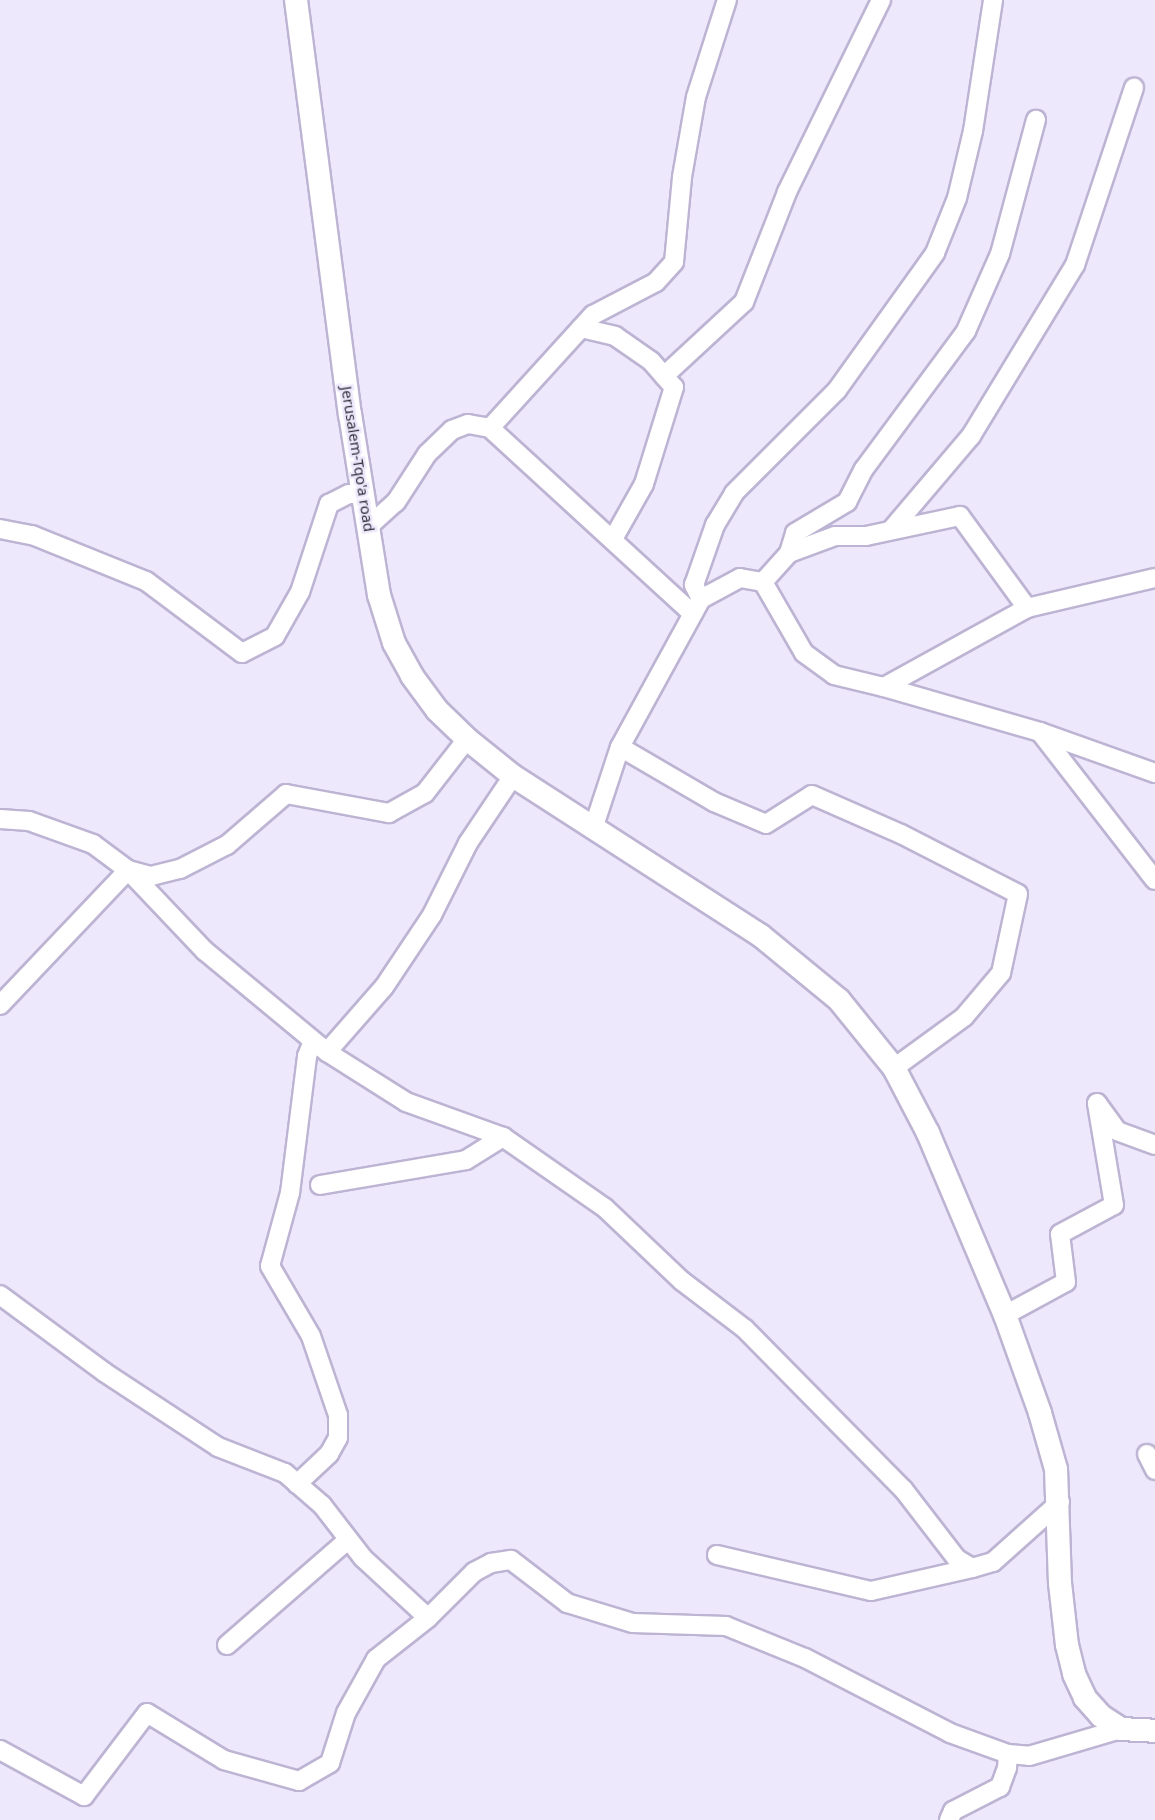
<!DOCTYPE html>
<html>
<head>
<meta charset="utf-8">
<style>
	body { margin:0 }
	#map { position:relative; width:1155px; height:1820px; overflow:hidden; background:#ede8fc; font-family:"Noto Sans",sans-serif }
	div>[style] { position:absolute }
	.roads { filter:drop-shadow(2px 0 #bdb4d3) drop-shadow(-2px 0 #bdb4d3) drop-shadow(0 2px #bdb4d3) drop-shadow(0 -2px #bdb4d3) }
	.minor>* { height:18px; margin:-9px; padding:0 9px; transform-origin:9px; border-radius:9px; background:#fff }
	.major>* { height:22px; margin:-11px; padding:0 11px; transform-origin:11px; border-radius:11px; background:#fff }
	span { translate:-50% -50%; white-space:nowrap; text-align:center; line-height:1.15; -webkit-text-stroke:5px #ede8fc; paint-order:stroke }
	.street-label { font-size:15px; color:#312e3a }
</style>
</head>
<body>
<div id="map">
	<div class="roads">
		<div class="minor">
			<i style="left:581px;top:328px;width:35px;rotate:13deg"></i>
			<i style="left:615px;top:336px;width:44px;rotate:34.8deg"></i>
			<i style="left:651px;top:361px;width:35px;rotate:49deg"></i>
			<i style="left:674px;top:387px;width:102px;rotate:107.2deg"></i>
			<i style="left:644px;top:484px;width:63px;rotate:119.4deg"></i>
			<i style="left:664px;top:376px;width:109px;rotate:-42.8deg"></i>
			<i style="left:744px;top:302px;width:118px;rotate:-68.6deg"></i>
			<i style="left:787px;top:192px;width:214px;rotate:-63.9deg"></i>
			<i style="left:490px;top:428px;width:275px;rotate:42.5deg"></i>
			<i style="left:369px;top:526px;width:36px;rotate:-42deg"></i>
			<i style="left:396px;top:502px;width:57px;rotate:-57.1deg"></i>
			<i style="left:427px;top:454px;width:35px;rotate:-44deg"></i>
			<i style="left:452px;top:430px;width:17px;rotate:-21deg"></i>
			<i style="left:468px;top:424px;width:22px;rotate:10deg"></i>
			<i style="left:490px;top:428px;width:153px;rotate:-47.7deg"></i>
			<i style="left:593px;top:315px;width:71px;rotate:-27.6deg"></i>
			<i style="left:656px;top:282px;width:27px;rotate:-48deg"></i>
			<i style="left:674px;top:262px;width:85px;rotate:-84.6deg"></i>
			<i style="left:682px;top:177px;width:81px;rotate:-80.1deg"></i>
			<i style="left:696px;top:97px;width:102px;rotate:-72.3deg"></i>
			<i style="left:0;top:529px;width:33px;rotate:11deg"></i>
			<i style="left:32px;top:535px;width:123px;rotate:22deg"></i>
			<i style="left:146px;top:581px;width:120px;rotate:36.9deg"></i>
			<i style="left:242px;top:653px;width:37px;rotate:-27deg"></i>
			<i style="left:275px;top:636px;width:51px;rotate:-60.4deg"></i>
			<i style="left:300px;top:592px;width:93px;rotate:-71.8deg"></i>
			<i style="left:329px;top:504px;width:22px;rotate:-27deg"></i>
			<i style="left:349px;top:494px;width:15px"></i>
			<i style="left:892px;top:529px;width:122px;rotate:-49.7deg"></i>
			<i style="left:971px;top:436px;width:200px;rotate:-58.7deg"></i>
			<i style="left:1075px;top:265px;width:187px;rotate:-71.6deg"></i>
			<i style="left:789px;top:553px;width:21px;rotate:-73deg"></i>
			<i style="left:795px;top:533px;width:61px;rotate:-30.8deg"></i>
			<i style="left:847px;top:502px;width:37px;rotate:-63deg"></i>
			<i style="left:864px;top:469px;width:172px;rotate:-53.5deg"></i>
			<i style="left:966px;top:331px;width:84px;rotate:-66.2deg"></i>
			<i style="left:1000px;top:254px;width:139px;rotate:-75deg"></i>
			<i style="left:763px;top:582px;width:39px;rotate:-48deg"></i>
			<i style="left:789px;top:553px;width:49px;rotate:-20.3deg"></i>
			<i style="left:835px;top:536px;width:31px"></i>
			<i style="left:866px;top:536px;width:96px;rotate:-12deg"></i>
			<i style="left:960px;top:516px;width:114px;rotate:53.9deg"></i>
			<i style="left:701px;top:599px;width:16px;rotate:-117deg"></i>
			<i style="left:694px;top:585px;width:64px;rotate:-70.7deg"></i>
			<i style="left:715px;top:525px;width:37px;rotate:-59deg"></i>
			<i style="left:734px;top:493px;width:146px;rotate:-45deg"></i>
			<i style="left:837px;top:390px;width:168px;rotate:-54.4deg"></i>
			<i style="left:935px;top:253px;width:59px;rotate:-68.2deg"></i>
			<i style="left:957px;top:198px;width:69px;rotate:-76.6deg"></i>
			<i style="left:973px;top:131px;width:133px;rotate:-81.3deg"></i>
			<i style="left:884px;top:687px;width:162px;rotate:16.1deg"></i>
			<i style="left:1040px;top:732px;width:122px;rotate:19.6deg"></i>
			<i style="left:1040px;top:732px;width:187px;rotate:52.2deg"></i>
			<i style="left:620px;top:747px;width:109px;rotate:30.3deg"></i>
			<i style="left:714px;top:802px;width:56px;rotate:22.9deg"></i>
			<i style="left:766px;top:824px;width:54px;rotate:-32.2deg"></i>
			<i style="left:812px;top:795px;width:97px;rotate:23.7deg"></i>
			<i style="left:901px;top:834px;width:131px;rotate:27.1deg"></i>
			<i style="left:1018px;top:894px;width:81px;rotate:102.1deg"></i>
			<i style="left:1001px;top:973px;width:57px;rotate:130.1deg"></i>
			<i style="left:964px;top:1017px;width:87px;rotate:143.9deg"></i>
			<i style="left:0;top:819px;width:29px;rotate:4deg"></i>
			<i style="left:29px;top:821px;width:68px;rotate:19.8deg"></i>
			<i style="left:93px;top:844px;width:44px;rotate:36.6deg"></i>
			<i style="left:128px;top:870px;width:24px;rotate:15deg"></i>
			<i style="left:151px;top:876px;width:30px;rotate:-14deg"></i>
			<i style="left:180px;top:869px;width:53px;rotate:-27.1deg"></i>
			<i style="left:227px;top:845px;width:78px;rotate:-40.8deg"></i>
			<i style="left:286px;top:794px;width:105px;rotate:10.5deg"></i>
			<i style="left:389px;top:813px;width:41px;rotate:-29.1deg"></i>
			<i style="left:425px;top:793px;width:68px;rotate:-52.1deg"></i>
			<i style="left:593px;top:829px;width:86px;rotate:-71.8deg"></i>
			<i style="left:620px;top:747px;width:169px;rotate:-61.3deg"></i>
			<i style="left:701px;top:599px;width:44px;rotate:-28.3deg"></i>
			<i style="left:740px;top:578px;width:23px;rotate:10deg"></i>
			<i style="left:763px;top:582px;width:82px;rotate:60deg"></i>
			<i style="left:804px;top:653px;width:37px;rotate:36deg"></i>
			<i style="left:834px;top:675px;width:51px;rotate:13.5deg"></i>
			<i style="left:884px;top:687px;width:163px;rotate:-28.9deg"></i>
			<i style="left:1027px;top:608px;width:131px;rotate:-13.2deg"></i>
			<i style="left:0;top:1005px;width:186px;rotate:-46.5deg"></i>
			<i style="left:128px;top:870px;width:112px;rotate:46.5deg"></i>
			<i style="left:205px;top:951px;width:158px;rotate:39.6deg"></i>
			<i style="left:327px;top:1052px;width:93px;rotate:32.3deg"></i>
			<i style="left:406px;top:1102px;width:103px;rotate:19.8deg"></i>
			<i style="left:503px;top:1137px;width:124px;rotate:34.8deg"></i>
			<i style="left:605px;top:1208px;width:106px;rotate:43.5deg"></i>
			<i style="left:682px;top:1281px;width:79px;rotate:37.3deg"></i>
			<i style="left:745px;top:1329px;width:225px;rotate:45.4deg"></i>
			<i style="left:903px;top:1489px;width:88px;rotate:52.4deg"></i>
			<i style="left:957px;top:1559px;width:17px;rotate:31deg"></i>
			<i style="left:972px;top:1568px;width:22px;rotate:-16deg"></i>
			<i style="left:993px;top:1562px;width:90px;rotate:-41.8deg"></i>
			<i style="left:327px;top:1052px;width:86px;rotate:-48.8deg"></i>
			<i style="left:384px;top:987px;width:87px;rotate:-56.3deg"></i>
			<i style="left:432px;top:915px;width:80px;rotate:-63.4deg"></i>
			<i style="left:468px;top:843px;width:81px;rotate:-56.1deg"></i>
			<i style="left:320px;top:1185px;width:148px;rotate:-9.7deg"></i>
			<i style="left:466px;top:1160px;width:44px;rotate:-31.9deg"></i>
			<i style="left:0;top:1295px;width:129px;rotate:36.5deg"></i>
			<i style="left:104px;top:1372px;width:136px;rotate:33.3deg"></i>
			<i style="left:218px;top:1447px;width:72px;rotate:21.2deg"></i>
			<i style="left:285px;top:1473px;width:49px;rotate:40.9deg"></i>
			<i style="left:322px;top:1505px;width:67px;rotate:52.3deg"></i>
			<i style="left:363px;top:1558px;width:88px;rotate:42.7deg"></i>
			<i style="left:428px;top:1618px;width:65px;rotate:-45deg"></i>
			<i style="left:474px;top:1572px;width:19px;rotate:-28deg"></i>
			<i style="left:491px;top:1563px;width:20px;rotate:-9deg"></i>
			<i style="left:511px;top:1560px;width:71px;rotate:37.5deg"></i>
			<i style="left:567px;top:1603px;width:69px;rotate:16.9deg"></i>
			<i style="left:633px;top:1623px;width:93px;rotate:1.8deg"></i>
			<i style="left:726px;top:1626px;width:85px;rotate:22.1deg"></i>
			<i style="left:805px;top:1658px;width:163px;rotate:27.3deg"></i>
			<i style="left:950px;top:1733px;width:62px;rotate:19.9deg"></i>
			<i style="left:1008px;top:1754px;width:21px;rotate:5deg"></i>
			<i style="left:1029px;top:1756px;width:96px;rotate:-16.4deg"></i>
			<i style="left:1005px;top:1315px;width:69px;rotate:-28.4deg"></i>
			<i style="left:1066px;top:1282px;width:48px;rotate:-97.1deg"></i>
			<i style="left:1060px;top:1234px;width:61px;rotate:-28.2deg"></i>
			<i style="left:1114px;top:1205px;width:103px;rotate:-99.5deg"></i>
			<i style="left:1097px;top:1103px;width:34px;rotate:54deg"></i>
			<i style="left:1117px;top:1131px;width:40px;rotate:20.2deg"></i>
			<i style="left:1147px;top:1454px;width:18px;rotate:63deg"></i>
			<i style="left:297px;top:1484px;width:44px;rotate:-43.2deg"></i>
			<i style="left:329px;top:1454px;width:18px;rotate:-61deg"></i>
			<i style="left:338px;top:1438px;width:23px;rotate:-90deg"></i>
			<i style="left:338px;top:1415px;width:83px;rotate:-108.9deg"></i>
			<i style="left:311px;top:1336px;width:81px;rotate:-120.4deg"></i>
			<i style="left:270px;top:1266px;width:76px;rotate:-74.7deg"></i>
			<i style="left:290px;top:1193px;width:138px;rotate:-82.9deg"></i>
			<i style="left:307px;top:1056px;width:16px;rotate:-68deg"></i>
			<i style="left:717px;top:1555px;width:158px;rotate:13.2deg"></i>
			<i style="left:871px;top:1591px;width:104px;rotate:-12.8deg"></i>
			<i style="left:227px;top:1645px;width:160px;rotate:-41deg"></i>
			<i style="left:0;top:1750px;width:96px;rotate:28.7deg"></i>
			<i style="left:84px;top:1796px;width:104px;rotate:-52.8deg"></i>
			<i style="left:147px;top:1713px;width:90px;rotate:31.4deg"></i>
			<i style="left:224px;top:1760px;width:78px;rotate:15.6deg"></i>
			<i style="left:299px;top:1781px;width:36px;rotate:-30deg"></i>
			<i style="left:330px;top:1763px;width:52px;rotate:-72.3deg"></i>
			<i style="left:346px;top:1713px;width:62px;rotate:-60.9deg"></i>
			<i style="left:376px;top:1659px;width:66px;rotate:-38.3deg"></i>
			<i style="left:949px;top:1820px;width:10px;rotate:-66deg"></i>
			<i style="left:953px;top:1811px;width:53px;rotate:-27.1deg"></i>
			<i style="left:1000px;top:1787px;width:20px;rotate:-70deg"></i>
			<i style="left:1007px;top:1768px;width:14px;rotate:-86deg"></i>
		</div>
		<div class="major">
			<i style="left:296px;top:0;width:418px;rotate:82.6deg"></i>
			<i style="left:350px;top:414px;width:183px;rotate:80.9deg"></i>
			<i style="left:379px;top:595px;width:50px;rotate:72.6deg"></i>
			<i style="left:394px;top:643px;width:38px;rotate:61deg"></i>
			<i style="left:412px;top:676px;width:42px;rotate:53.7deg"></i>
			<i style="left:437px;top:710px;width:42px;rotate:44deg"></i>
			<i style="left:467px;top:739px;width:59px;rotate:38.8deg"></i>
			<i style="left:513px;top:776px;width:294px;rotate:32.8deg"></i>
			<i style="left:760px;top:935px;width:102px;rotate:39.4deg"></i>
			<i style="left:839px;top:1000px;width:87px;rotate:51deg"></i>
			<i style="left:894px;top:1068px;width:73px;rotate:62.4deg"></i>
			<i style="left:928px;top:1133px;width:198px;rotate:67.1deg"></i>
			<i style="left:1005px;top:1315px;width:104px;rotate:70.3deg"></i>
			<i style="left:1040px;top:1413px;width:58px;rotate:74.1deg"></i>
			<i style="left:1056px;top:1469px;width:114px;rotate:88deg"></i>
			<i style="left:1060px;top:1583px;width:62px;rotate:83.6deg"></i>
			<i style="left:1067px;top:1645px;width:30px;rotate:76deg"></i>
			<i style="left:1074px;top:1674px;width:26px;rotate:65deg"></i>
			<i style="left:1085px;top:1698px;width:24px;rotate:48deg"></i>
			<i style="left:1101px;top:1716px;width:24px;rotate:33deg"></i>
			<i style="left:1121px;top:1729px;width:34px;rotate:3deg"></i>
		</div>
	</div>
	<div class="street-label">
		<span style="left:358px;top:459px;rotate:81deg">Jerusalem-Tqo'a road</span>
	</div>
</div>
</body>
</html>
